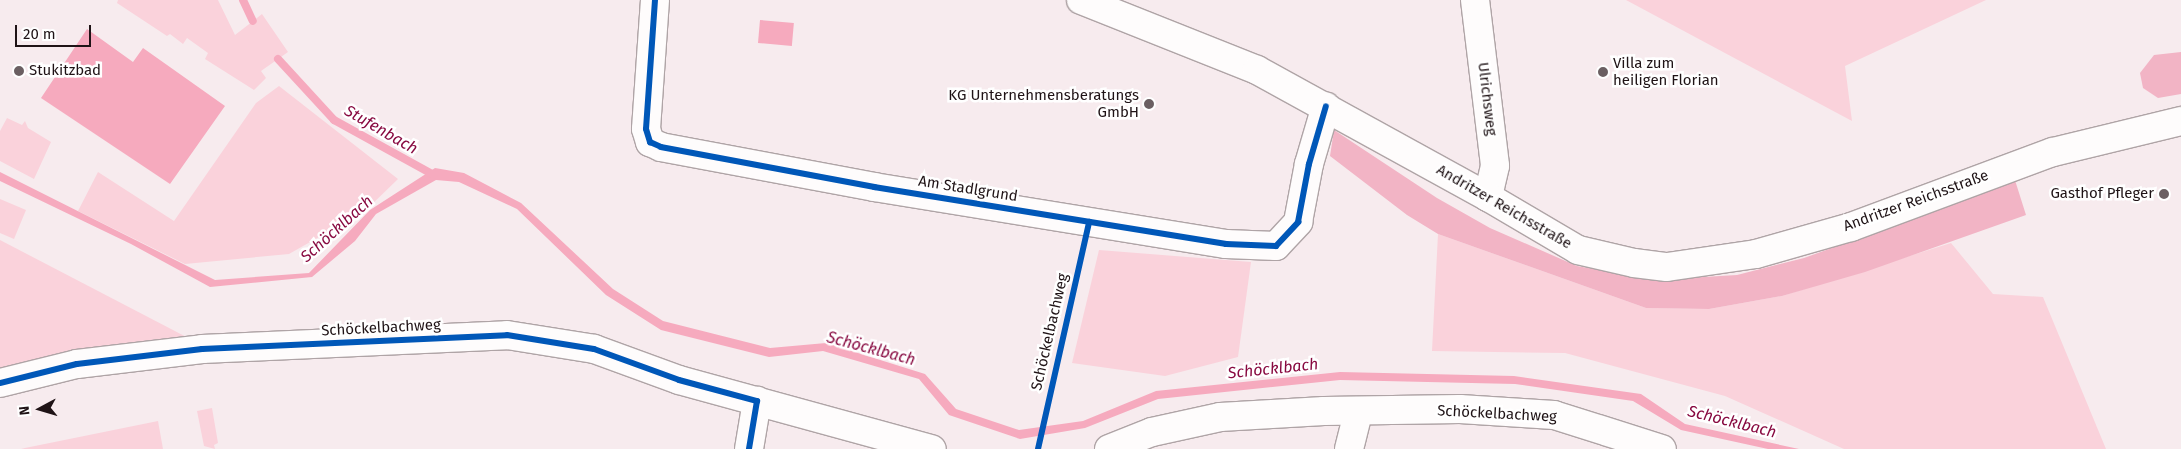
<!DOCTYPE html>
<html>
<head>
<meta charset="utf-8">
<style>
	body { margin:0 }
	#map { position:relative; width:2181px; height:449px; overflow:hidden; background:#f7ebee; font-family:"Fira Sans",sans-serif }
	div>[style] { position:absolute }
	.green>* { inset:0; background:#fad2db }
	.forest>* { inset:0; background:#f2b4c5 }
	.water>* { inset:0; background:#f6aabe; transform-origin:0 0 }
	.stream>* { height:8px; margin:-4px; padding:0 4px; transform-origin:4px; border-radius:4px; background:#f6aabe }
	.roads { filter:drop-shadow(1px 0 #afa4a6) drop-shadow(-1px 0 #afa4a6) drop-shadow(0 1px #afa4a6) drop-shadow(0 -1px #afa4a6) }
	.minor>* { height:28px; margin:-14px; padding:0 14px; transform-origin:14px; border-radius:14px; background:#fefcfc }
	.major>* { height:28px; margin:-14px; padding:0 14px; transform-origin:14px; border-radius:14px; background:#fefcfc }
	.cycleway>* { height:6px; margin:-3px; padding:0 3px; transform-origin:3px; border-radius:3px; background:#0057b8 }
	.dots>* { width:14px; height:14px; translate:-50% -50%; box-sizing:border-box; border:2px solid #fff; border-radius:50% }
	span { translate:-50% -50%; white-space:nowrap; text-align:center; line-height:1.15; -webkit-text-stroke:5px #fff; paint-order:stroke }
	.poi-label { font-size:15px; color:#1f1316 }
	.left { translate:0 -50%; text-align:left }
	.right { translate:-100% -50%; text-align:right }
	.street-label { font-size:15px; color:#1f1316 }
	.water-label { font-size:16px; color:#880a41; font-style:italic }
	.north { position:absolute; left:15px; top:384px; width:50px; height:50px; -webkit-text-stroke:4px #fff; paint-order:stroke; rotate:264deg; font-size:14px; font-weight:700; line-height:20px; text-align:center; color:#1f1316 }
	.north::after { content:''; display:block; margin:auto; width:18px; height:22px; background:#1f1316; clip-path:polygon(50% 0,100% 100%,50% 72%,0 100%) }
	.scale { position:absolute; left:15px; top:25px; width:76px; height:22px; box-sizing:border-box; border:2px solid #1f1316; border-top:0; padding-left:6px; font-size:15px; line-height:18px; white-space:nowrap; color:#1f1316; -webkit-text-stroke:4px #fff; paint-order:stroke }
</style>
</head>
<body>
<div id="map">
	<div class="green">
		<i style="clip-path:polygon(118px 0,218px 0,235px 35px,262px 14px,288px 52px,261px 71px,266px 78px,254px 90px,205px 59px,208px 53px,187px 38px,183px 44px,170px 34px,167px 36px,117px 3px)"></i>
		<i style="clip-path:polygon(1626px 0,1986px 0,1845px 66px,1852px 121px)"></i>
		<i style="clip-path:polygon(279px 86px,398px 179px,365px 211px,289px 254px,185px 264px,78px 211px,98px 172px,174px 221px,256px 103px)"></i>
		<i style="clip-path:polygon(7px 118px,22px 125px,25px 121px,28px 128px,51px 142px,34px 179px,0 161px,0 131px)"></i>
		<i style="clip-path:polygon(0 199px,26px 210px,14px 239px,0 233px)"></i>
		<i style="clip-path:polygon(1438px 234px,1646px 308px,1709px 309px,1782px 296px,1951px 243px,1993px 294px,2043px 297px,2106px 449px,1844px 449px,1725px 396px,1565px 353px,1432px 351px)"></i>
		<i style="clip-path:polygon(0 240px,196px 342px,0 371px)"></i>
		<i style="clip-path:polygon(1099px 250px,1251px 262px,1238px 357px,1165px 376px,1072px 363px)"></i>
		<i style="clip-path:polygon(212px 408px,218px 443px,214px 445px,215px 449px,204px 446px,197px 411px)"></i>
		<i style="clip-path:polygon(158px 421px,163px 449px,21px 449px,25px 448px)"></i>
	</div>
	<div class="forest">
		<i style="clip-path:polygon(2181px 52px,2181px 94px,2158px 98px,2143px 88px,2140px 73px,2154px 55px)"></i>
		<i style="clip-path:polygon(1334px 130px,1437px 198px,1490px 228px,1577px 266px,1653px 280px,1737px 275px,1804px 258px,1879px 231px,2014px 177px,2026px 215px,1865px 272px,1782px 296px,1709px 309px,1646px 308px,1438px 234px,1407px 215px,1330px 156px)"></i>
	</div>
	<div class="water">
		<i style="left:760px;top:20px;width:34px;height:23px;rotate:5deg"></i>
		<i style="clip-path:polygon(87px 29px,133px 62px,143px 48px,225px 106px,170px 184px,41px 98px)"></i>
		<i style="clip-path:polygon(435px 168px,464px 173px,521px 203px,613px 289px,663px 321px,770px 348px,826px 343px,925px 374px,956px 409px,1019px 430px,1083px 421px,1156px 391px,1340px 372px,1514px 376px,1641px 394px,1685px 424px,1799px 449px,1768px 449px,1681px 430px,1633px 401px,1515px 384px,1340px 380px,1158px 399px,1085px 428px,1020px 439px,949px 415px,919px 379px,823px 351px,769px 357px,661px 330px,606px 295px,517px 209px,459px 182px,436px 180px,376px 214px,355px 241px,312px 277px,210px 287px,131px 244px,0 181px,0 172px,215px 280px,309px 273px,370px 210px)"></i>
	</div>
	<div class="stream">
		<i style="left:243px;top:0;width:23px;rotate:65deg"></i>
		<i style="left:278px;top:59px;width:83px;rotate:47.4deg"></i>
		<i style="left:334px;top:120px;width:114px;rotate:28.8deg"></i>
	</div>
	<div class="roads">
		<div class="minor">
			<i style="left:655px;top:0;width:129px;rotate:94deg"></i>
			<i style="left:646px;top:129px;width:14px;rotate:73deg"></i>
			<i style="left:650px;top:142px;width:12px;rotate:24deg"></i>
			<i style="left:661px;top:147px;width:217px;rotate:10.6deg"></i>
			<i style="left:874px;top:187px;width:357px;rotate:9.2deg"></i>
			<i style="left:1226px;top:244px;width:50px;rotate:2.3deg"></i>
			<i style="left:1276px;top:246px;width:33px;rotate:-47deg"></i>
			<i style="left:1298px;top:222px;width:59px;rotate:-79.3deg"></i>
			<i style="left:1309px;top:164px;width:60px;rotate:-73.7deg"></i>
			<i style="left:1475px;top:0;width:167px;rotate:83.1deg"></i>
			<i style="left:1495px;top:166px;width:32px;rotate:103deg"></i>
			<i style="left:0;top:383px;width:79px;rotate:-13.9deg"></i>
			<i style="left:77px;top:364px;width:126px;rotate:-6.8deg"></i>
			<i style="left:202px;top:349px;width:305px;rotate:-2.6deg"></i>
			<i style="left:507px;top:335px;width:88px;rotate:9.1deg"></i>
			<i style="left:594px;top:349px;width:90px;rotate:20deg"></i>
			<i style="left:679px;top:380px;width:262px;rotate:15.3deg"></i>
			<i style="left:749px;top:449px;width:49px;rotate:-80.5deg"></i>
			<i style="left:1109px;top:449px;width:46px;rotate:-21.6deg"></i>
			<i style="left:1152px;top:432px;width:70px;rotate:-12.4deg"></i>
			<i style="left:1220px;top:417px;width:104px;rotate:-3.3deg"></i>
			<i style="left:1324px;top:411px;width:136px;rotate:-0.8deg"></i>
			<i style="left:1460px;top:409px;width:94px;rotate:3.7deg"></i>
			<i style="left:1554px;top:415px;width:113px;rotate:17.5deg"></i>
			<i style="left:1349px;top:449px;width:37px;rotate:-76deg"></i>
		</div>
		<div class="major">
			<i style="left:1081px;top:0;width:189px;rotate:21.7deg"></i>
			<i style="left:1257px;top:70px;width:264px;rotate:28.8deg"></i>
			<i style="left:1488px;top:197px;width:104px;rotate:30.5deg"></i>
			<i style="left:1578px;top:250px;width:57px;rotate:13.1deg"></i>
			<i style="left:1634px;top:263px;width:33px;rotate:7deg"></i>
			<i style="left:1667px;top:267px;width:90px;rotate:-8.3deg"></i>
			<i style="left:1756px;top:254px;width:99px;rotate:-15.9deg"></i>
			<i style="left:1851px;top:227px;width:215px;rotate:-20.4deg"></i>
			<i style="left:2053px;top:152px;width:132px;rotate:-13.6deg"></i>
		</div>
	</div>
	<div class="cycleway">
		<i style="left:655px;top:0;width:129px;rotate:94deg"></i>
		<i style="left:646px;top:129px;width:14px;rotate:73deg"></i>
		<i style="left:650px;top:142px;width:12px;rotate:24deg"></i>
		<i style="left:661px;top:147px;width:217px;rotate:10.6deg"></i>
		<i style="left:874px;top:187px;width:357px;rotate:9.2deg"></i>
		<i style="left:1226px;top:244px;width:50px;rotate:2.3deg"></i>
		<i style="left:1276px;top:246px;width:33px;rotate:-47deg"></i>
		<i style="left:1298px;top:222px;width:59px;rotate:-79.3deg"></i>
		<i style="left:1309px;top:164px;width:60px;rotate:-73.7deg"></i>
		<i style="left:0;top:383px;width:79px;rotate:-13.9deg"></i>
		<i style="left:77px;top:364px;width:126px;rotate:-6.8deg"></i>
		<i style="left:202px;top:349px;width:305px;rotate:-2.6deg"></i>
		<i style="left:507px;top:335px;width:88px;rotate:9.1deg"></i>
		<i style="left:594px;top:349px;width:90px;rotate:20deg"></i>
		<i style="left:679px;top:380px;width:81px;rotate:15.1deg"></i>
		<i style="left:757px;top:401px;width:49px;rotate:99.5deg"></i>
		<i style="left:1038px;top:449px;width:233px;rotate:-77.3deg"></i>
	</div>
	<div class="dots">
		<i style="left:19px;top:71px;background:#6b5f62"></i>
		<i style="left:1603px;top:72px;background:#6b5f62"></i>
		<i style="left:1149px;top:104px;background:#6b5f62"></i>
		<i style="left:2164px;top:194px;background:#6b5f62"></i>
	</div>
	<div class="poi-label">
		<span class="left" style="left:1613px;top:72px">Villa zum<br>heiligen Florian</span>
		<span class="left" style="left:29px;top:71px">Stukitzbad</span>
		<span class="right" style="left:1139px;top:104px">KG Unternehmensberatungs<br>GmbH</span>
		<span class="right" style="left:2154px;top:194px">Gasthof Pfleger</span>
	</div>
	<div class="street-label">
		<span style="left:1487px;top:99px;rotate:83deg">Ulrichsweg</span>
		<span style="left:968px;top:189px;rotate:9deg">Am Stadlgrund</span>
		<span style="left:1916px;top:201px;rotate:-20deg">Andritzer Reichsstraße</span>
		<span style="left:1504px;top:207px;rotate:30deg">Andritzer Reichsstraße</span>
		<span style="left:381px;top:328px;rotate:-3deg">Schöckelbachweg</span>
		<span style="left:1050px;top:332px;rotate:-77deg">Schöckelbachweg</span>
		<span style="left:1497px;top:414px;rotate:3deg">Schöckelbachweg</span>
	</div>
	<div class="water-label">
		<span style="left:381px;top:130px;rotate:30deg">Stufenbach</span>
		<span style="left:337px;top:229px;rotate:-42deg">Schöcklbach</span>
		<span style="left:871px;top:349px;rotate:15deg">Schöcklbach</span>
		<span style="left:1273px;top:369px;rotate:-6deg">Schöcklbach</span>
		<span style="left:1732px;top:422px;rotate:14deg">Schöcklbach</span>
	</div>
	<div class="north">N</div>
	<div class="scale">20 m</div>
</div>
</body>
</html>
